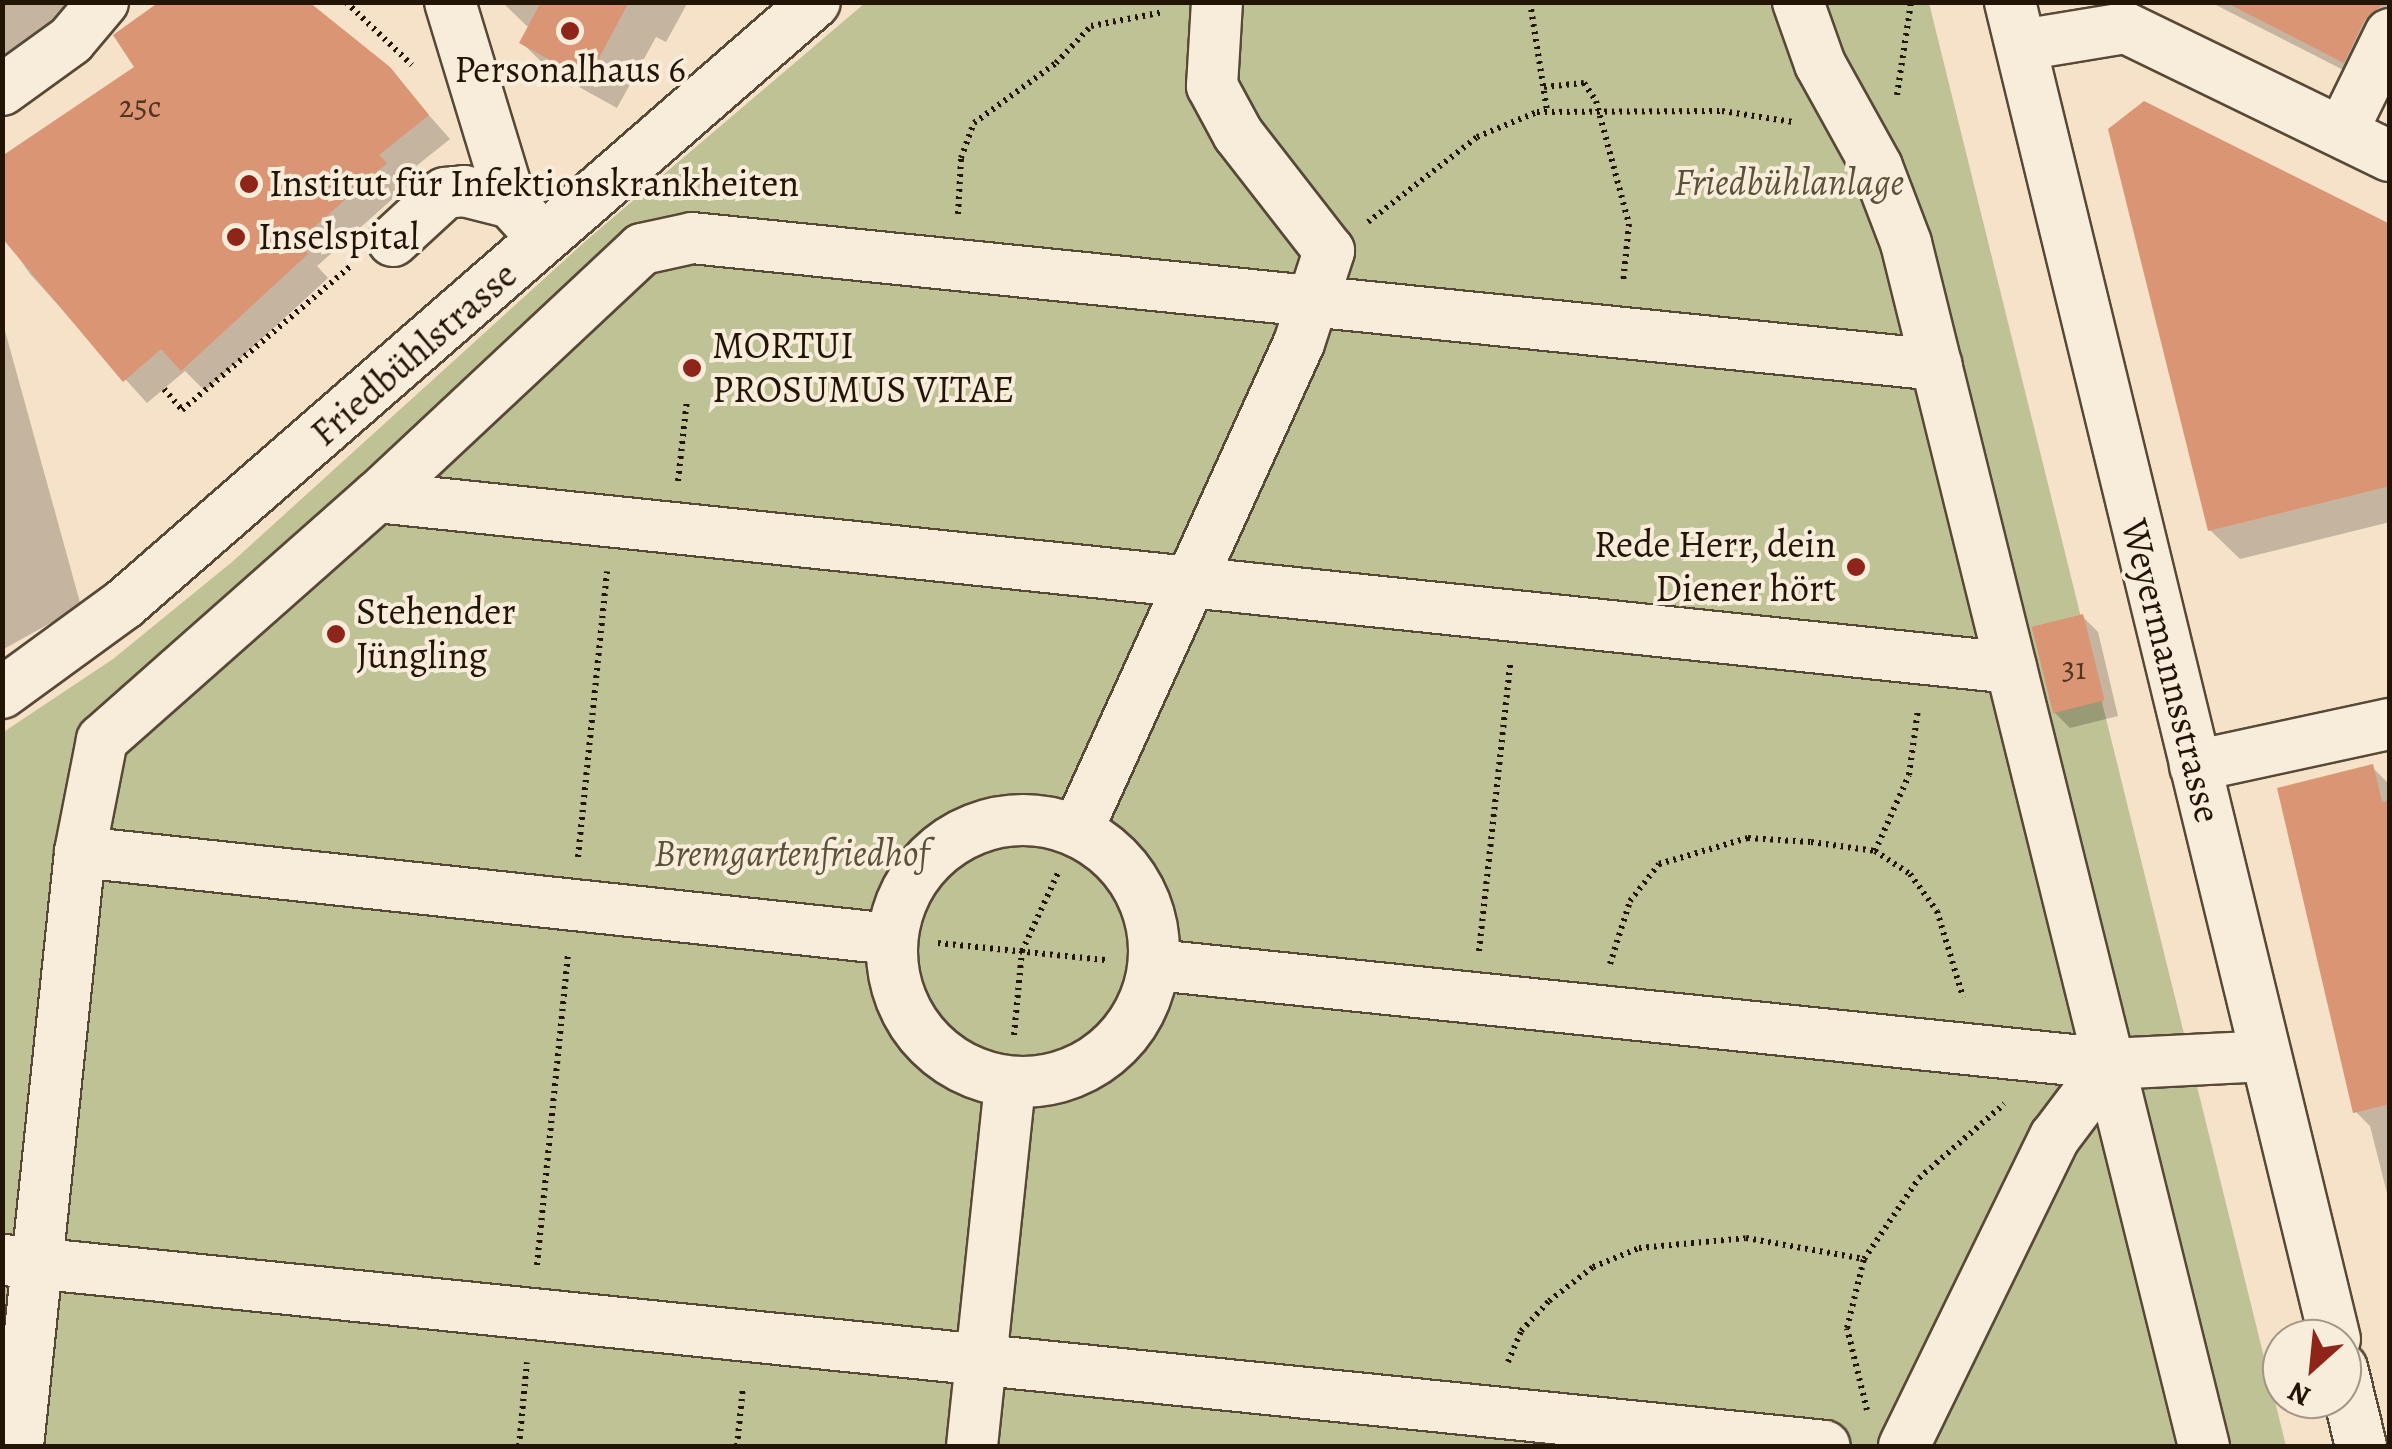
<!DOCTYPE html>
<html>
<head>
<meta charset="utf-8">
<style>
	body { margin:0 }
	#map { position:relative; width:2392px; height:1449px; overflow:hidden; background:#f5e2c8; font-family:Alegreya,serif }
	div>[style] { position:absolute }
	.green>* { inset:0; background:#bfc294 }
	.shadow>* { inset:0; background:#0003 }
	.building>* { inset:0; background:#d99574; transform-origin:0 0 }
	.path>* { height:6px; margin-top:-3px; transform-origin:0; background:repeating-linear-gradient(90deg,#231506 0 2.5px,transparent 0 7.5px) }
	.roads { filter:drop-shadow(2px 0 #584836) drop-shadow(-2px 0 #584836) drop-shadow(0 2px #584836) drop-shadow(0 -2px #584836) }
	.minor>* { height:50px; margin:-25px; padding:0 25px; transform-origin:25px; border-radius:25px; background:#f8ecdb }
	.minor>.ring { margin:-25px; padding:0; box-sizing:content-box; background:none; border:50px solid #f8ecdb; border-radius:50% }
	.dots>* { width:28px; height:28px; translate:-50% -50%; box-sizing:border-box; border:5px solid #f8ecdb; border-radius:50% }
	span { translate:-50% -50%; white-space:nowrap; text-align:center; line-height:1.15; -webkit-text-stroke:8px #f8ecdb; paint-order:stroke }
	.number-label { font-size:32px; color:#503522 }
	.number-label span { -webkit-text-stroke-width:0 }
	.poi-label { font-size:38px; color:#231506 }
	.left { translate:0 -50%; text-align:left }
	.right { translate:-100% -50%; text-align:right }
	.park-label { font-size:38px; color:#5a5238; font-style:italic }
	.street-label { font-size:38px; color:#231506 }
	.frame { position:absolute; inset:0; border:5px solid #231506; pointer-events:none }
	.north { position:absolute; left:2262px; top:1319px; width:100px; height:100px; box-sizing:border-box; background:#f8ecdb; border:2px solid #a39686; border-radius:50%; rotate:207deg; font-size:28px; font-weight:700; line-height:40px; text-align:center; color:#231506 }
	.north::after { content:''; display:block; margin:auto; width:35px; height:45px; background:#8f2418; clip-path:polygon(50% 0,100% 100%,50% 72%,0 100%) }
</style>
</head>
<body>
<div id="map">
	<div class="green">
		<i style="clip-path:polygon(865px 3px,1929px 3px,2286px 1446px,3px 1446px,2px 733px,113px 659px,232px 562px,589px 238px)"></i>
	</div>
	<div class="shadow">
		<i style="clip-path:polygon(2px 2px,81px 2px,2px 94px)"></i>
		<i style="clip-path:polygon(502px 2px,688px 2px,666px 42px,656px 37px,617px 108px,552px 72px,522px 43px,530px 29px)"></i>
		<i style="clip-path:polygon(2210px 2px,2390px 2px,2390px 33px,2363px 80px)"></i>
		<i style="clip-path:polygon(388px 69px,450px 139px,400px 179px,407px 186px,317px 266px,328px 278px,205px 391px,185px 371px,147px 403px,30px 274px,2px 233px)"></i>
		<i style="clip-path:polygon(2390px 227px,2390px 522px,2240px 559px,2210px 530px)"></i>
		<i style="clip-path:polygon(2px 320px,81px 606px,2px 650px)"></i>
		<i style="clip-path:polygon(2082px 616px,2098px 632px,2118px 716px,2070px 728px,2054px 712px)"></i>
		<i style="clip-path:polygon(2372px 767px,2390px 785px,2390px 1205px,2370px 1126px,2356px 1112px)"></i>
	</div>
	<div class="building">
		<i style="clip-path:polygon(159px 2px,309px 2px,390px 67px,429px 115px,379px 155px,387px 163px,297px 242px,308px 254px,181px 371px,161px 349px,123px 382px,2px 238px,2px 156px,134px 67px,113px 35px)"></i>
		<i style="clip-path:polygon(541px 2px,629px 2px,587px 80px,519px 43px)"></i>
		<i style="clip-path:polygon(2225px 2px,2385px 2px,2364px 21px,2344px 63px)"></i>
		<i style="clip-path:polygon(2144px 101px,2390px 224px,2390px 486px,2208px 531px,2108px 129px)"></i>
		<i style="left:2083px;top:614px;width:89px;height:53px;rotate:76deg"></i>
		<i style="clip-path:polygon(2373px 764px,2382px 802px,2390px 801px,2390px 1104px,2353px 1113px,2277px 788px)"></i>
	</div>
	<div class="path">
		<i style="left:346px;top:2px;width:91px;rotate:43.7deg"></i>
		<i style="left:1530px;top:2px;width:110px;rotate:81.1deg"></i>
		<i style="left:1544px;top:87px;width:40px;rotate:-5.7deg"></i>
		<i style="left:1584px;top:83px;width:22px;rotate:56deg"></i>
		<i style="left:1596px;top:101px;width:127px;rotate:75deg"></i>
		<i style="left:1629px;top:224px;width:59px;rotate:95.8deg"></i>
		<i style="left:1897px;top:95px;width:94px;rotate:-81.4deg"></i>
		<i style="left:958px;top:214px;width:56px;rotate:-86.9deg"></i>
		<i style="left:961px;top:158px;width:37px;rotate:-70deg"></i>
		<i style="left:974px;top:123px;width:102px;rotate:-36.2deg"></i>
		<i style="left:1056px;top:63px;width:51px;rotate:-46.6deg"></i>
		<i style="left:1091px;top:26px;width:74px;rotate:-10.9deg"></i>
		<i style="left:1368px;top:222px;width:138px;rotate:-37.9deg"></i>
		<i style="left:1477px;top:137px;width:65px;rotate:-22.6deg"></i>
		<i style="left:1537px;top:112px;width:185px;rotate:-0.3deg"></i>
		<i style="left:1722px;top:111px;width:72px;rotate:8.8deg"></i>
		<i style="left:164px;top:389px;width:28px;rotate:49deg"></i>
		<i style="left:182px;top:410px;width:223px;rotate:-40.5deg"></i>
		<i style="left:678px;top:481px;width:82px;rotate:-83.7deg"></i>
		<i style="left:1875px;top:851px;width:83px;rotate:-65.9deg"></i>
		<i style="left:1909px;top:775px;width:67px;rotate:-82.2deg"></i>
		<i style="left:578px;top:857px;width:287px;rotate:-84.2deg"></i>
		<i style="left:938px;top:943px;width:168px;rotate:5.8deg"></i>
		<i style="left:1479px;top:951px;width:288px;rotate:-83.8deg"></i>
		<i style="left:1610px;top:964px;width:66px;rotate:-72.4deg"></i>
		<i style="left:1630px;top:901px;width:47px;rotate:-51.9deg"></i>
		<i style="left:1659px;top:864px;width:93px;rotate:-16.3deg"></i>
		<i style="left:1748px;top:838px;width:63px;rotate:3.6deg"></i>
		<i style="left:1811px;top:842px;width:65px;rotate:8deg"></i>
		<i style="left:1875px;top:851px;width:42px;rotate:33.3deg"></i>
		<i style="left:1910px;top:874px;width:46px;rotate:53.9deg"></i>
		<i style="left:1937px;top:911px;width:90px;rotate:73.2deg"></i>
		<i style="left:1014px;top:1035px;width:84px;rotate:-84.6deg"></i>
		<i style="left:1022px;top:951px;width:88px;rotate:-65.2deg"></i>
		<i style="left:537px;top:1265px;width:313px;rotate:-84.3deg"></i>
		<i style="left:1508px;top:1362px;width:34px;rotate:-67deg"></i>
		<i style="left:1521px;top:1331px;width:41px;rotate:-47deg"></i>
		<i style="left:1549px;top:1301px;width:56px;rotate:-37.7deg"></i>
		<i style="left:1593px;top:1267px;width:50px;rotate:-22.4deg"></i>
		<i style="left:1639px;top:1248px;width:107px;rotate:-5.3deg"></i>
		<i style="left:1746px;top:1238px;width:120px;rotate:10.1deg"></i>
		<i style="left:1867px;top:1410px;width:84px;rotate:-103.7deg"></i>
		<i style="left:1847px;top:1328px;width:71px;rotate:-76.2deg"></i>
		<i style="left:1864px;top:1259px;width:98px;rotate:-55.8deg"></i>
		<i style="left:1919px;top:1178px;width:113px;rotate:-41deg"></i>
		<i style="left:519px;top:1446px;width:84px;rotate:-84.6deg"></i>
		<i style="left:737px;top:1446px;width:59px;rotate:-84.2deg"></i>
	</div>
	<div class="roads">
		<div class="minor">
			<i style="left:450px;top:2px;width:210px;rotate:73.1deg"></i>
			<i style="left:1798px;top:2px;width:66px;rotate:70.5deg"></i>
			<i style="left:1820px;top:64px;width:118px;rotate:61deg"></i>
			<i style="left:1877px;top:167px;width:81px;rotate:69.1deg"></i>
			<i style="left:1906px;top:243px;width:1239px;rotate:76.09deg"></i>
			<i style="left:2010px;top:2px;width:1376px;rotate:76.34deg"></i>
			<i style="left:2022px;top:45px;width:105px;rotate:-9.3deg"></i>
			<i style="left:2126px;top:28px;width:293px;rotate:25.9deg"></i>
			<i style="left:2px;top:90px;width:85px;rotate:-35.9deg"></i>
			<i style="left:71px;top:40px;width:50px;rotate:-49.9deg"></i>
			<i style="left:2342px;top:132px;width:109px;rotate:-63.9deg"></i>
			<i style="left:393px;top:241px;width:71px;rotate:-42.7deg"></i>
			<i style="left:445px;top:193px;width:19px;rotate:-6deg"></i>
			<i style="left:464px;top:191px;width:49px;rotate:14.3deg"></i>
			<i style="left:511px;top:203px;width:25px;rotate:48deg"></i>
			<i style="left:377px;top:497px;width:1643px;rotate:5.97deg"></i>
			<i style="left:2px;top:693px;width:151px;rotate:-36.1deg"></i>
			<i style="left:124px;top:604px;width:916px;rotate:-41.06deg"></i>
			<i style="left:2195px;top:766px;width:199px;rotate:-12.2deg"></i>
			<i class="ring" style="left:892px;top:820px;width:212px;height:212px"></i>
			<i style="left:1078px;top:829px;width:534px;rotate:-65.55deg"></i>
			<i style="left:1299px;top:343px;width:97px;rotate:-71.9deg"></i>
			<i style="left:1329px;top:251px;width:148px;rotate:-127.9deg"></i>
			<i style="left:1238px;top:134px;width:55px;rotate:-118.4deg"></i>
			<i style="left:1212px;top:86px;width:84px;rotate:-86.6deg"></i>
			<i style="left:80px;top:852px;width:816px;rotate:6.12deg"></i>
			<i style="left:1156px;top:965px;width:959px;rotate:5.92deg"></i>
			<i style="left:2110px;top:1064px;width:156px;rotate:-2.9deg"></i>
			<i style="left:4px;top:1260px;width:1830px;rotate:5.83deg"></i>
			<i style="left:2342px;top:1368px;width:80px;rotate:76.3deg"></i>
			<i style="left:18px;top:1446px;width:597px;rotate:-84.04deg"></i>
			<i style="left:80px;top:852px;width:114px;rotate:-78.9deg"></i>
			<i style="left:102px;top:740px;width:367px;rotate:-41.5deg"></i>
			<i style="left:377px;top:497px;width:363px;rotate:-43.1deg"></i>
			<i style="left:642px;top:249px;width:51px;rotate:-12.4deg"></i>
			<i style="left:692px;top:238px;width:1251px;rotate:5.82deg"></i>
			<i style="left:972px;top:1446px;width:366px;rotate:-84deg"></i>
			<i style="left:1904px;top:1446px;width:344px;rotate:-64deg"></i>
			<i style="left:2055px;top:1137px;width:91px;rotate:-53deg"></i>
		</div>
	</div>
	<div class="dots">
		<i style="left:570px;top:31px;background:#8f2418"></i>
		<i style="left:249px;top:184px;background:#8f2418"></i>
		<i style="left:236px;top:237px;background:#8f2418"></i>
		<i style="left:692px;top:368px;background:#8f2418"></i>
		<i style="left:1856px;top:567px;background:#8f2418"></i>
		<i style="left:336px;top:634px;background:#8f2418"></i>
	</div>
	<div class="number-label">
		<span style="left:140px;top:106px">25c</span>
		<span style="left:2074px;top:668px">31</span>
	</div>
	<div class="poi-label">
		<span style="left:570px;top:70px">Personalhaus 6</span>
		<span class="left" style="left:269px;top:184px">Institut für Infektionskrankheiten</span>
		<span class="left" style="left:258px;top:237px">Inselspital</span>
		<span class="left" style="left:712px;top:368px">MORTUI<br>PROSUMUS VITAE</span>
		<span class="right" style="left:1836px;top:567px">Rede Herr, dein<br>Diener hört</span>
		<span class="left" style="left:356px;top:634px">Stehender<br>Jüngling</span>
	</div>
	<div class="park-label">
		<span style="left:1789px;top:183px">Friedbühlanlage</span>
		<span style="left:791px;top:854px">Bremgartenfriedhof</span>
	</div>
	<div class="street-label">
		<span style="left:414px;top:354px;rotate:-41deg">Friedbühlstrasse</span>
		<span style="left:2171px;top:671px;rotate:76deg">Weyermannsstrasse</span>
	</div>
	<div class="frame"></div>
	<div class="north">N</div>
</div>
</body>
</html>
